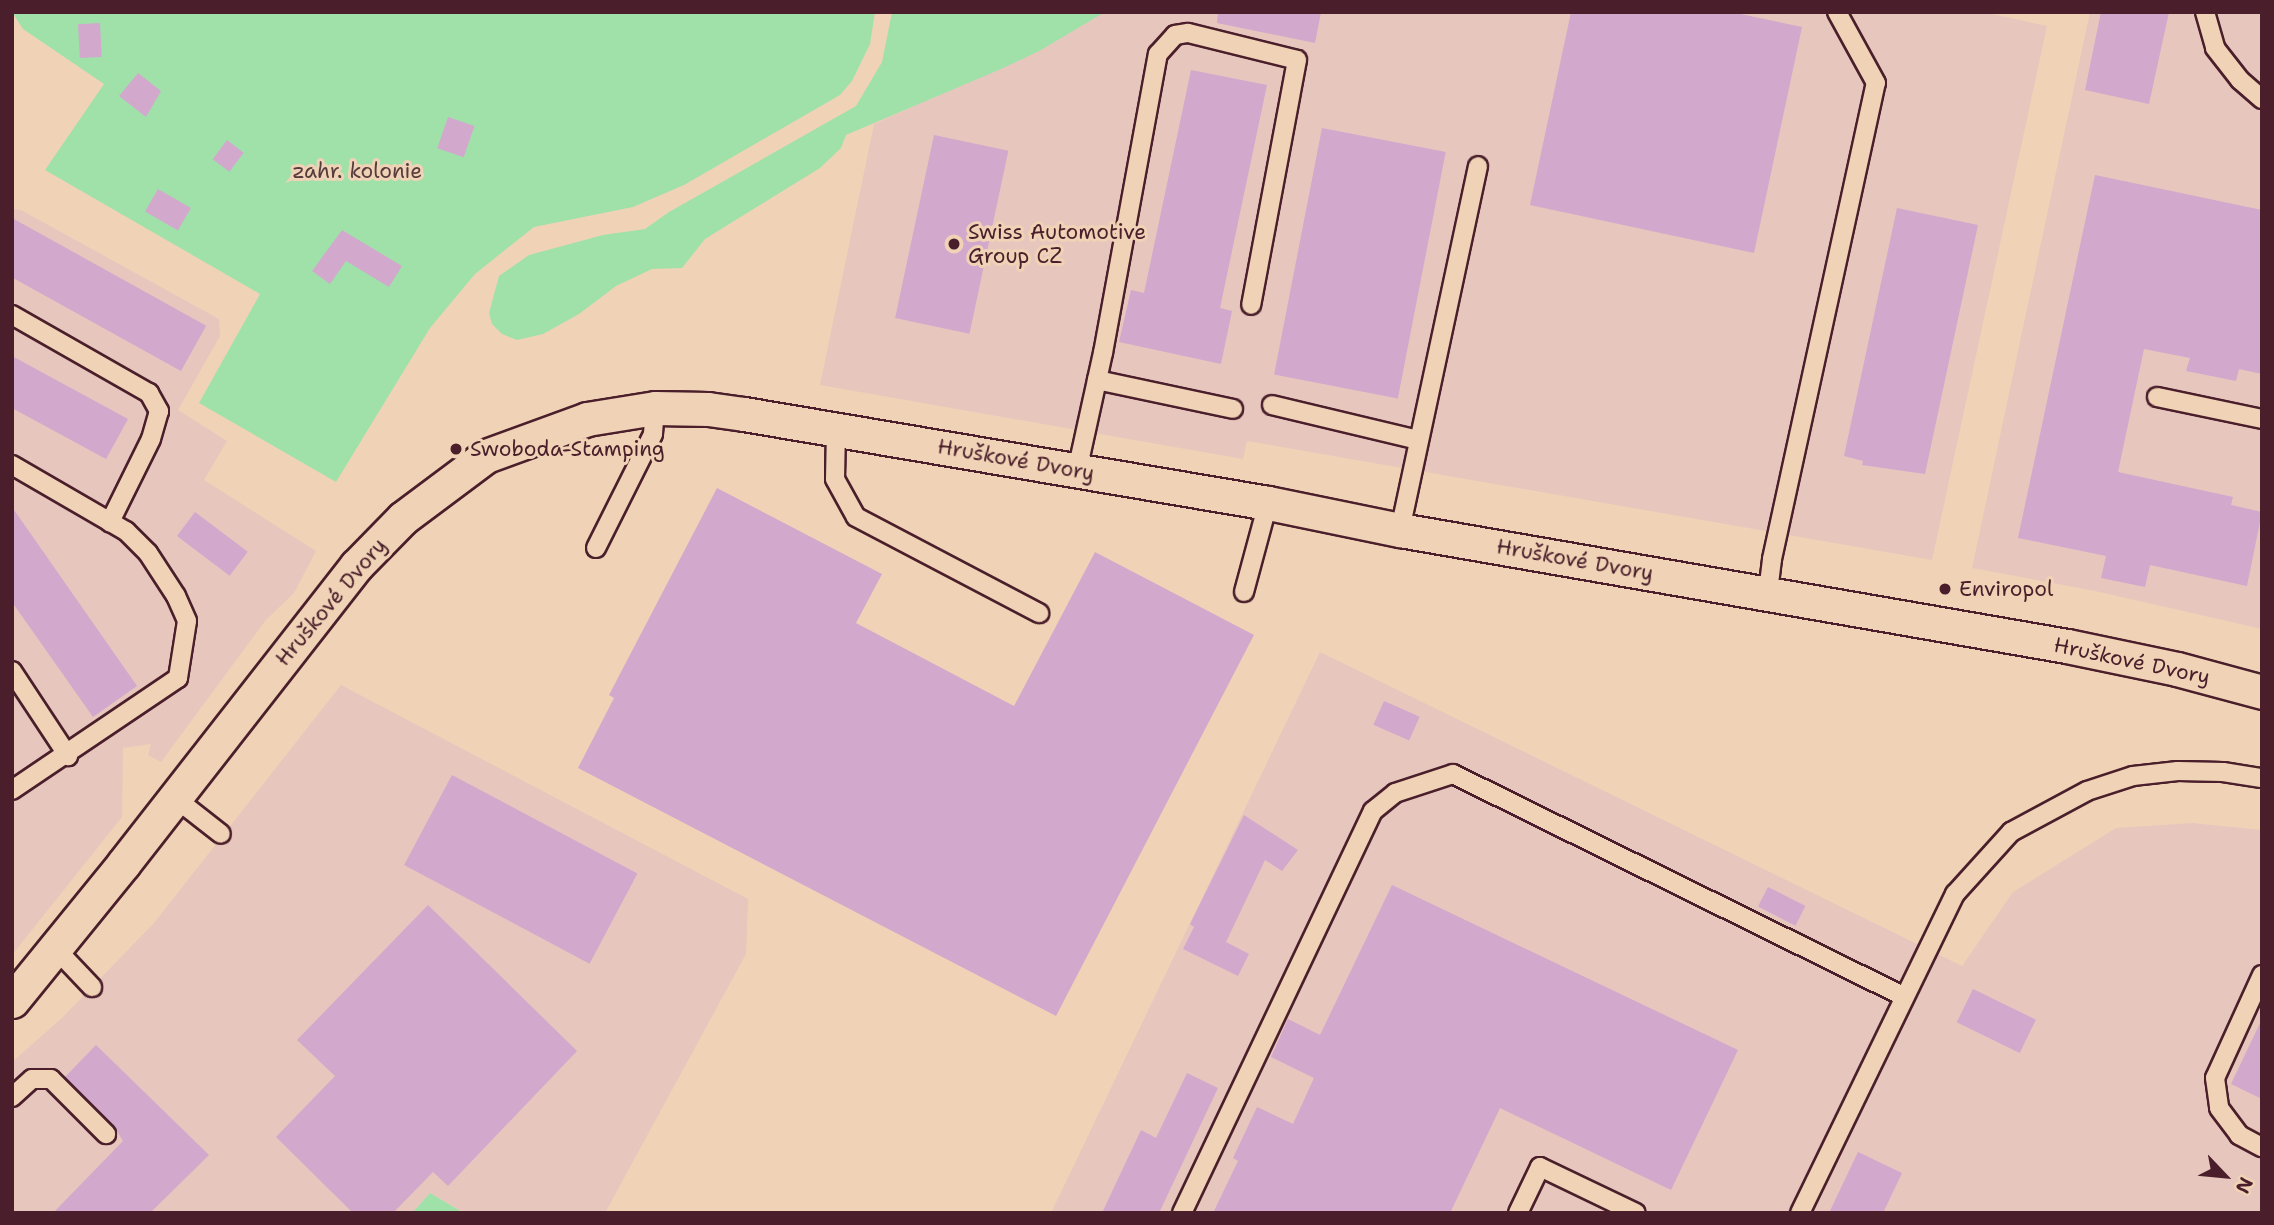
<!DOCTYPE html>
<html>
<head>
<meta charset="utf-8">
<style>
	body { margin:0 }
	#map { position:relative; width:2274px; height:1225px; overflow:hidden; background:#f0d3b6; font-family:"Shantell Sans",sans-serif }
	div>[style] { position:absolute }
	.built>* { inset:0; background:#e7c6bd }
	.green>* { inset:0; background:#a0e1aa }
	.building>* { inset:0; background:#d2a8cd; transform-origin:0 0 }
	.roads { filter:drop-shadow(2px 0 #4a1f2b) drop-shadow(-2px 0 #4a1f2b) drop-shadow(0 2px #4a1f2b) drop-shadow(0 -2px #4a1f2b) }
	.lane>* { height:18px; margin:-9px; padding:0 9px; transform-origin:9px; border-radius:9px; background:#f0d3b6 }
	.street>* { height:33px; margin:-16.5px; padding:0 16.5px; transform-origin:16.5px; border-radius:16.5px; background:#f0d3b6 }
	.dots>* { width:19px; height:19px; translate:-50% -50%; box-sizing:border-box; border:4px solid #f0d3b6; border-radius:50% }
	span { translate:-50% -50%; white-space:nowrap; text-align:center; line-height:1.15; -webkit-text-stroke:6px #f0d3b6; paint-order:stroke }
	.park-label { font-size:21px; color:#573c3e }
	.poi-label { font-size:21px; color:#4a1f2b }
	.left { translate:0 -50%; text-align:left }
	.street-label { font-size:21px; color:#4a1f2b }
	.frame { position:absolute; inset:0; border:14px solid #4a1f2b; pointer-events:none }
	.north { position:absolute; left:2190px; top:1141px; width:70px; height:70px; -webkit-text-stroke:5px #f0d3b6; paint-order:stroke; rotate:116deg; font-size:19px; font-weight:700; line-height:28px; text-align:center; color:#4a1f2b }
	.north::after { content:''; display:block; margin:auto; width:24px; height:32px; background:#4a1f2b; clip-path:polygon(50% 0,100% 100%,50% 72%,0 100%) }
</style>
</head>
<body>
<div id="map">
	<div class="built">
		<i style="clip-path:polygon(1105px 12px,1983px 12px,2047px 26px,1932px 560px,1247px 441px,1243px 459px,820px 385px,874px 124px,1040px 50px)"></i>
		<i style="clip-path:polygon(2090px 12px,2262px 12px,2262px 629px,2095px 591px,1972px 568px)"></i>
		<i style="clip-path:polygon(12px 209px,21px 210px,219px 319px,220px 336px,178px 410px,227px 441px,204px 480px,316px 551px,294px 593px,265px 621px,161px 762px,148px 755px,151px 744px,123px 748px,122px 817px,12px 955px)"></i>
		<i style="clip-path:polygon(1320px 652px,1962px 966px,2013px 892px,2116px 828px,2192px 823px,2262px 830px,2262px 1213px,1051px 1213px)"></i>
		<i style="clip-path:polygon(341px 685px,748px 899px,746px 954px,605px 1213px,465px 1213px,430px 1193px,412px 1213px,12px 1213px,12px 1062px,62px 1018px,154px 923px)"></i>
	</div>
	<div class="green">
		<i style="clip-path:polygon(12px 12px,875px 12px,870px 44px,852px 81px,840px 95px,684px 185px,633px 207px,534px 227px,475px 274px,430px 328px,336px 482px,199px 403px,260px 294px,45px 170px,104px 84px,23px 29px)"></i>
		<i style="clip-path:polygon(892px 12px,1105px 12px,1041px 50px,1001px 69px,846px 135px,841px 148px,820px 168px,705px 239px,682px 268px,652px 269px,616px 286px,579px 314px,543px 334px,517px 340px,502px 334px,492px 324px,489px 313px,499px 276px,529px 255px,603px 235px,645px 229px,669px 212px,856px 106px,882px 62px)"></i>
		<i style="clip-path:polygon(430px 1193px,464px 1213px,412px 1213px)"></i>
	</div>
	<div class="building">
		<i style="clip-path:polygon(1218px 12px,1321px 12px,1315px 43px,1217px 23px)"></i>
		<i style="clip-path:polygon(1571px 12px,1731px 12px,1802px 27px,1754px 253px,1530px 205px)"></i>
		<i style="clip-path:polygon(2101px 12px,2169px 12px,2149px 104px,2085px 90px)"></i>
		<i style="left:100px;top:23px;width:34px;height:22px;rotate:87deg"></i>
		<i style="clip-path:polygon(1191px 70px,1267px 85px,1220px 308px,1232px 311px,1221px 364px,1119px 342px,1131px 290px,1144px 293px)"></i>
		<i style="clip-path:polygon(138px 73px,161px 91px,146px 117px,119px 96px)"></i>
		<i style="left:448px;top:117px;width:28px;height:33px;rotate:19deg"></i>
		<i style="left:1322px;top:128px;width:126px;height:251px;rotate:11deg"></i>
		<i style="left:934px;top:135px;width:76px;height:187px;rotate:12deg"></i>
		<i style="left:227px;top:140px;width:21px;height:24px;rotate:37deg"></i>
		<i style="clip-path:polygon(2095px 175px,2262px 210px,2262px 374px,2239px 369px,2236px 381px,2186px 371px,2190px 358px,2144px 349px,2118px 472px,2233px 497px,2231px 505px,2262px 512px,2247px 586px,2150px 565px,2145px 587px,2101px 578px,2106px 556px,2018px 538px)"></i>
		<i style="left:158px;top:189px;width:38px;height:26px;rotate:30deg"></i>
		<i style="clip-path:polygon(1897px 208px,1978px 225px,1925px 474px,1862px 465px,1863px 461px,1844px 456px)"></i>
		<i style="left:12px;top:218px;width:222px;height:52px;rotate:29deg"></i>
		<i style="clip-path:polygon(342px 230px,402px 266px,389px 287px,346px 261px,330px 284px,312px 271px)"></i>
		<i style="clip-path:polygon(12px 356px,128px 419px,106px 459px,12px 408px)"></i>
		<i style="clip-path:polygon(717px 488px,882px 574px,856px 623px,1014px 706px,1095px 552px,1254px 635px,1056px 1016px,578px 768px,614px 698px,609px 695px)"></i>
		<i style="clip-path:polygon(12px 507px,137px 686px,93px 717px,12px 602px)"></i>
		<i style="left:195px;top:512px;width:66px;height:30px;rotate:37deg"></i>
		<i style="left:1384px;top:701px;width:39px;height:26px;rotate:24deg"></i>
		<i style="left:452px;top:775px;width:210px;height:102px;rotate:28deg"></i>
		<i style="clip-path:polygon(1244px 815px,1298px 850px,1282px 871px,1265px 860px,1226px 942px,1249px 954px,1238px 976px,1183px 949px,1194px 927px,1190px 924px)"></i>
		<i style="clip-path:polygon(1392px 885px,1738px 1050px,1671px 1190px,1500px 1108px,1450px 1213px,1213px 1213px,1238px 1161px,1233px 1158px,1257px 1107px,1293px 1124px,1314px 1078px,1271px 1057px,1288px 1019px,1320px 1035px)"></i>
		<i style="left:1768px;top:887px;width:42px;height:22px;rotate:27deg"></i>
		<i style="clip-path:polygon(428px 905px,577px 1051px,448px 1186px,433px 1172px,393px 1213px,353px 1213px,276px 1137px,335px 1076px,297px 1040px)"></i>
		<i style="left:1973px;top:989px;width:70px;height:37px;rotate:26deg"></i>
		<i style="clip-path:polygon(2262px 1019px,2262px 1099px,2231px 1084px)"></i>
		<i style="clip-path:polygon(96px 1045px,209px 1155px,150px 1213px,53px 1213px,123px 1141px,114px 1126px,65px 1077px)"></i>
		<i style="clip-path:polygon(1187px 1073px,1218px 1088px,1159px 1213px,1102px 1213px,1141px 1130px,1156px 1138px)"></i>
		<i style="clip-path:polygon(1858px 1152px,1902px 1173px,1883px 1213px,1829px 1213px)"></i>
	</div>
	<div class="roads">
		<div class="lane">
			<i style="left:2205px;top:12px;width:37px;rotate:74deg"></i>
			<i style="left:2215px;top:48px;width:41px;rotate:52deg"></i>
			<i style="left:2240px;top:80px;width:29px;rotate:41deg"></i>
			<i style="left:12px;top:315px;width:158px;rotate:29.7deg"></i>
			<i style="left:149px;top:393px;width:21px;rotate:61deg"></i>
			<i style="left:159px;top:411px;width:29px;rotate:106deg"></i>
			<i style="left:151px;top:439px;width:93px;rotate:116.3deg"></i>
			<i style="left:1097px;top:380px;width:139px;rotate:12deg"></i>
			<i style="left:2157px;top:397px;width:107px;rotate:11.8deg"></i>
			<i style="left:1272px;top:405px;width:150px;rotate:13.5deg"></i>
			<i style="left:836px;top:428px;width:51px;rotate:91.1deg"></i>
			<i style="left:835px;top:479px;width:43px;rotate:61.1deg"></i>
			<i style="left:856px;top:517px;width:207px;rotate:27.7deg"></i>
			<i style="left:12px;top:465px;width:132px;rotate:30.1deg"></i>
			<i style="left:126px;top:531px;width:31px;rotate:45deg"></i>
			<i style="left:148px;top:553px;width:51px;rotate:56.9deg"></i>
			<i style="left:176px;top:596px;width:27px;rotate:66deg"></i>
			<i style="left:187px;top:621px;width:58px;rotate:99deg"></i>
			<i style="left:178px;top:678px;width:200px;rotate:146deg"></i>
			<i style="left:1077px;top:471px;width:121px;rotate:-77.6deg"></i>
			<i style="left:1103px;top:353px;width:304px;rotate:-79.6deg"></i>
			<i style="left:1158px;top:54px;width:25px;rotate:-48deg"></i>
			<i style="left:1175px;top:35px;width:13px;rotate:-9deg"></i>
			<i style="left:1188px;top:33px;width:112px;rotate:13.9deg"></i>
			<i style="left:1297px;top:60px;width:249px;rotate:100.6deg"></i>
			<i style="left:1400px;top:530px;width:372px;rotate:-77.9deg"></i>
			<i style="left:596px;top:548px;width:127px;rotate:-63.4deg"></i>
			<i style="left:653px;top:434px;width:26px;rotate:-86deg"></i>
			<i style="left:1244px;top:592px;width:92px;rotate:-74.9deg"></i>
			<i style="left:1768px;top:592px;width:33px;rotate:-83deg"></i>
			<i style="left:1772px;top:559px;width:487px;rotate:-77.7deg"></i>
			<i style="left:1876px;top:83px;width:81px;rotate:-118.8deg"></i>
			<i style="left:12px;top:671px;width:102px;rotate:56.6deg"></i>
			<i style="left:175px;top:798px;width:58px;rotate:38deg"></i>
			<i style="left:55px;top:948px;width:54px;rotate:46.5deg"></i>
			<i style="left:2262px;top:975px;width:113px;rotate:114.5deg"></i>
			<i style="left:2215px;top:1078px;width:30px;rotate:82deg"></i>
			<i style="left:2219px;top:1108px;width:34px;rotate:53deg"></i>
			<i style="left:2239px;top:1135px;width:26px;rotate:28deg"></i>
			<i style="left:12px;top:1097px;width:27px;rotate:-42deg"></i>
			<i style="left:32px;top:1079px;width:19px"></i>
			<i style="left:51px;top:1079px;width:78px;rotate:45deg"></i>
			<i style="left:1182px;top:1213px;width:445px;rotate:-64.6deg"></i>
			<i style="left:1373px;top:811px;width:28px;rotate:-39deg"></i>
			<i style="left:1395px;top:793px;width:61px;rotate:-18.1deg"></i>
			<i style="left:1453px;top:774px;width:502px;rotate:26.26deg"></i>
			<i style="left:1518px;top:1213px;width:51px;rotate:-64.4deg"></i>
			<i style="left:1540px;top:1167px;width:106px;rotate:25.6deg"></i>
			<i style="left:1800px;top:1213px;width:355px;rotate:-64.1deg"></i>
			<i style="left:1955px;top:894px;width:84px;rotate:-47.9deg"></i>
			<i style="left:2011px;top:832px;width:86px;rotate:-28.3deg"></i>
			<i style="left:2087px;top:791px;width:48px;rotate:-18.1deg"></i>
			<i style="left:2133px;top:776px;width:45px;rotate:-6.3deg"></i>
			<i style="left:2178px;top:771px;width:45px;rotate:1.3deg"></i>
			<i style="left:2223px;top:772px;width:39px;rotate:9deg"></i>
		</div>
		<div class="street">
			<i style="left:12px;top:1001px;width:178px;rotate:-50.9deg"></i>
			<i style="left:124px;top:863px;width:377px;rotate:-52deg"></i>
			<i style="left:356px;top:566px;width:67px;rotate:-45.6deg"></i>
			<i style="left:403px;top:518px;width:104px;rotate:-36.8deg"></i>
			<i style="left:486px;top:456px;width:108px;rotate:-20.1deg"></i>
			<i style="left:587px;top:419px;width:69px;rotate:-9.2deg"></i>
			<i style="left:655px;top:408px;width:53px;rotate:1.1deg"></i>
			<i style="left:708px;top:409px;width:36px;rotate:8deg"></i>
			<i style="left:744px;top:414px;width:532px;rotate:9.64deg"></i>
			<i style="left:1268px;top:503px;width:135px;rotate:11.6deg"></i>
			<i style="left:1400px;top:530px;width:677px;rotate:9.87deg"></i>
			<i style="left:2067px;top:646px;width:112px;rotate:11.8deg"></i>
			<i style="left:2177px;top:669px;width:88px;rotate:15.1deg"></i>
		</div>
	</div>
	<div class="dots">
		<i style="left:954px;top:244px;background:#4a1f2b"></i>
		<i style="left:456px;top:449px;background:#4a1f2b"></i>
		<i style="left:1945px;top:589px;background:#4a1f2b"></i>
	</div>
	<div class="park-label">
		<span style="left:357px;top:171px">zahr. kolonie</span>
	</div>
	<div class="poi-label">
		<span class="left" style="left:968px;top:244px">Swiss Automotive<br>Group CZ</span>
		<span class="left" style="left:470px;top:449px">Swoboda-Stamping</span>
		<span class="left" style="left:1959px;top:589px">Enviropol</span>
	</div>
	<div class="street-label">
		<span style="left:1016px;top:460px;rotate:10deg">Hruškové Dvory</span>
		<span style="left:1575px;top:560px;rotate:10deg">Hruškové Dvory</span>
		<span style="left:331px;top:602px;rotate:-50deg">Hruškové Dvory</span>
		<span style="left:2132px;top:661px;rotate:12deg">Hruškové Dvory</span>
	</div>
	<div class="frame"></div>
	<div class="north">N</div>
</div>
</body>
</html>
